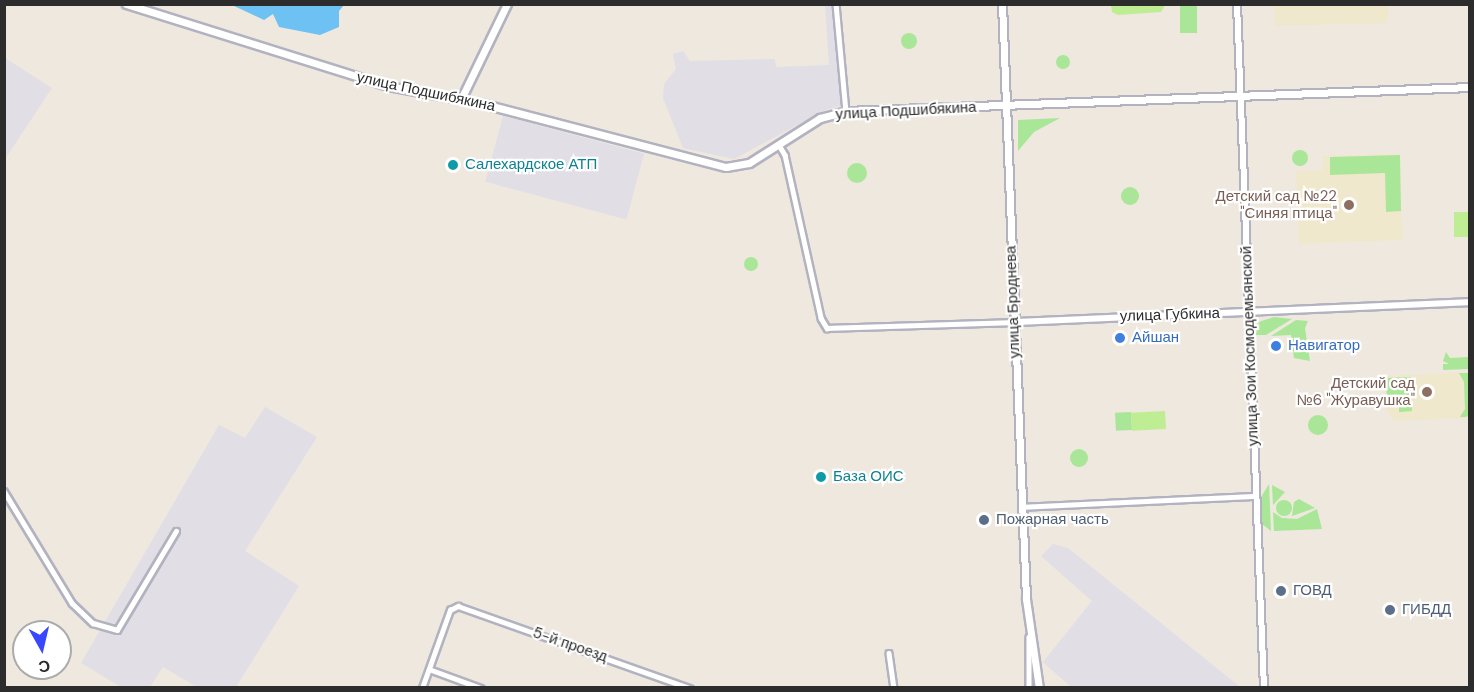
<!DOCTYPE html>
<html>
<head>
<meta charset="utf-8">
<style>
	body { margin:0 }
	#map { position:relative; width:1474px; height:692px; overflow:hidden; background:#eee8de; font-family:"DM Sans",sans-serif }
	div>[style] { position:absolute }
	.industrial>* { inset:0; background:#e1dee6; transform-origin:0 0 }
	.education>* { inset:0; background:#f0e8cd }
	.green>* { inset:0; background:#aae698; transform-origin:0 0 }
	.round { border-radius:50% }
	.pitch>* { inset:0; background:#beed94; transform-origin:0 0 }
	.water>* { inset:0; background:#6ec1f3 }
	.roads { filter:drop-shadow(2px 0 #b2b2c0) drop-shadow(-2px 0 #b2b2c0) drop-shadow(0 2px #b2b2c0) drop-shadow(0 -2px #b2b2c0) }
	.minor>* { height:4.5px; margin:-2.25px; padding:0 2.25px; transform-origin:2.25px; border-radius:2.25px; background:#fff }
	.tertiary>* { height:6px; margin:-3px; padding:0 3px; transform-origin:3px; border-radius:3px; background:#fff }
	.secondary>* { height:7px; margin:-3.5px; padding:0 3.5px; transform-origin:3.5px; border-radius:3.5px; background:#fff }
	.dots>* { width:16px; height:16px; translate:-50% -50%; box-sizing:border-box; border:3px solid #fff; border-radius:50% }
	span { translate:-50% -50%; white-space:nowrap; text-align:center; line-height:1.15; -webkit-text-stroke:4.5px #fff; paint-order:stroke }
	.street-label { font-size:15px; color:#2c2c2c }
	.culture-label { font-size:15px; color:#0d838f }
	.left { translate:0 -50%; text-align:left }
	.education-label { font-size:15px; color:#785e54 }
	.right { translate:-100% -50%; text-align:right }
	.shop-label { font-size:15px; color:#366cbe }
	.service-label { font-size:15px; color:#4e5e75 }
	.frame { position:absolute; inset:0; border:6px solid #2c2c2c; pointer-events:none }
	.north { position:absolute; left:12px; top:620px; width:60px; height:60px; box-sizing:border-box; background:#fff; border:2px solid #ababab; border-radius:50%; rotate:172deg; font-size:16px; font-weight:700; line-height:24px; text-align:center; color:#2c2c2c }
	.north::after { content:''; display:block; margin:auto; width:21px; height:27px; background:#3948ff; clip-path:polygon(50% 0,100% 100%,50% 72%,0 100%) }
</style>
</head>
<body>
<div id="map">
	<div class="industrial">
		<i style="clip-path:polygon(825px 5px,834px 5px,843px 105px,825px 110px,734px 159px,683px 148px,663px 98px,664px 84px,676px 69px,673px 54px,683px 51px,690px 61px,775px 59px,776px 67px,829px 65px)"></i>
		<i style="clip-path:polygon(5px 58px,52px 88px,5px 159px)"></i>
		<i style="left:503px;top:116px;width:146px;height:68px;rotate:15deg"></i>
		<i style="clip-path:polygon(265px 407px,317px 437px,245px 551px,299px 586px,236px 687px,197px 687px,163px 667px,150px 687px,121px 687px,81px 663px,219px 425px,245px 438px)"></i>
		<i style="clip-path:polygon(1053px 544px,1068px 548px,1240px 687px,1071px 687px,1043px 662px,1092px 601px,1041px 556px)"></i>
	</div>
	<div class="education">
		<i style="clip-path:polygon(1274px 5px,1388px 5px,1388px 23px,1275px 26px)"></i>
		<i style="clip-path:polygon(1400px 154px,1402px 240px,1299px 244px,1296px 171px,1323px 170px,1322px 156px)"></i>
		<i style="clip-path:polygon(1469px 372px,1469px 418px,1394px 421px,1385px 408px,1384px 376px)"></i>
	</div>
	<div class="green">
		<i style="left:1180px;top:5px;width:17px;height:28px"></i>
		<i class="round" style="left:901px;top:33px;width:16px;height:16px"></i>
		<i class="round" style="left:1056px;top:55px;width:14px;height:14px"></i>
		<i style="clip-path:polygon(1060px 118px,1034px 132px,1018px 151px,1018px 120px)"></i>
		<i class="round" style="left:1292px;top:150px;width:16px;height:16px"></i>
		<i style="clip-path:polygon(1400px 155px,1401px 211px,1386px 212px,1385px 173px,1330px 175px,1330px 157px)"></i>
		<i class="round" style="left:847px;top:163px;width:20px;height:20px"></i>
		<i class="round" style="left:1121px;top:187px;width:18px;height:18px"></i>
		<i class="round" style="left:744px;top:257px;width:14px;height:14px"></i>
		<i style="clip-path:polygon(1274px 317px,1292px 319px,1266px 335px,1256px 335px,1258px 322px)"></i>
		<i style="clip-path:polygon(1296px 320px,1308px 321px,1305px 328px,1310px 361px,1294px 358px,1291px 335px,1271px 336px)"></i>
		<i style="clip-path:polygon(1446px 352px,1450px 358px,1469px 357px,1469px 369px,1443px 370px,1443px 364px,1449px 364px,1443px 361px)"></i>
		<i style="clip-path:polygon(1459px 373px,1469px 373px,1469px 416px,1465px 417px,1460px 417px,1465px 409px,1464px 382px)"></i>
		<i style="clip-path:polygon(1411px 377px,1412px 411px,1399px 412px,1399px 402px,1387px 403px,1386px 378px)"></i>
		<i style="left:1131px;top:412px;width:18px;height:16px;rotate:87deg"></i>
		<i class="round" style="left:1308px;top:415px;width:20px;height:20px"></i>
		<i class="round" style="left:1070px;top:449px;width:18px;height:18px"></i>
		<i style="clip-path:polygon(1269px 484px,1271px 531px,1262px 524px,1261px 497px)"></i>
		<i style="clip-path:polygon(1272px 485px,1285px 492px,1273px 505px)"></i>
		<i style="clip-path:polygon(1299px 499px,1315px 508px,1292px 516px,1294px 502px)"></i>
		<i class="round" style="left:1276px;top:500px;width:16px;height:16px"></i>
		<i style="clip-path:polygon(1317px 509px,1322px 529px,1274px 531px,1273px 512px,1282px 518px,1297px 519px)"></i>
	</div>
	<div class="pitch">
		<i style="clip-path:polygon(1111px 5px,1164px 5px,1164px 7px,1161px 12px,1118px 15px,1112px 12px)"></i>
		<i style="left:1469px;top:212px;width:25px;height:15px;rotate:90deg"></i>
		<i style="left:1165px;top:411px;width:18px;height:34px;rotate:87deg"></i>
	</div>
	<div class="water">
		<i style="clip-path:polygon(232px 5px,344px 5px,339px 11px,339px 27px,320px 35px,279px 27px,273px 14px,264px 20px)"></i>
	</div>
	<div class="roads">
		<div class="minor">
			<i style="left:836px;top:4px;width:107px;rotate:84.7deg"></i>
			<i style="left:779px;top:145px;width:12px;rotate:59deg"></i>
			<i style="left:785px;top:155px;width:167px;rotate:77.5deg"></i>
			<i style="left:821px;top:318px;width:12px;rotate:59deg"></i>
			<i style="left:827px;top:328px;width:187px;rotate:-1.8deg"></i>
			<i style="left:4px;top:491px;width:131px;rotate:58.7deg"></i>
			<i style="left:72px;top:603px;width:29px;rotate:44deg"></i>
			<i style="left:93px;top:623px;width:25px;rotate:16deg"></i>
			<i style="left:117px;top:630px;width:115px;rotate:-59.2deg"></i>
			<i style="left:1021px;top:507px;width:235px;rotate:-2.7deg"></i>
			<i style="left:1029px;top:637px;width:51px;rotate:90deg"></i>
			<i style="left:889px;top:653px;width:35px;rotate:82deg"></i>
			<i style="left:429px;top:669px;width:55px;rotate:20.1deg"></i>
			<i style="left:422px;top:688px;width:83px;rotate:-70.3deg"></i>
			<i style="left:450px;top:610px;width:9px;rotate:-27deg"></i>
			<i style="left:458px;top:606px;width:246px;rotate:19.5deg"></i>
		</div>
		<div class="tertiary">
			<i style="left:1237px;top:4px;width:685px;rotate:87.74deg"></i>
			<i style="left:1014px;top:322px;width:456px;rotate:-2.5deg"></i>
		</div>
		<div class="secondary">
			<i style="left:126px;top:4px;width:275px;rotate:17.4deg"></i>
			<i style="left:388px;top:86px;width:94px;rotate:10.5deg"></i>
			<i style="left:480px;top:103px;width:254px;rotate:14.6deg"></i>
			<i style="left:726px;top:167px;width:23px;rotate:-10deg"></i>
			<i style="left:749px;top:163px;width:84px;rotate:-32.4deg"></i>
			<i style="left:820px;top:118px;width:27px;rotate:-15deg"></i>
			<i style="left:846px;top:111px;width:624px;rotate:-2.2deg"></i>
			<i style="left:1002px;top:4px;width:595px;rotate:87.69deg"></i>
			<i style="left:1026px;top:599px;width:90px;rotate:81.7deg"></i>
			<i style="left:461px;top:99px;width:106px;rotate:-64.2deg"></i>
		</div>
	</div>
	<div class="dots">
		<i style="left:453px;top:165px;background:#0f9aa8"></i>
		<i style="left:1349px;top:205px;background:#8d6e63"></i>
		<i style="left:1120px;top:338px;background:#3f7fe0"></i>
		<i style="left:1276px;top:346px;background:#3f7fe0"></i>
		<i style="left:1427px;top:392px;background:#8d6e63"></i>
		<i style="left:821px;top:477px;background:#0f9aa8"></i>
		<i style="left:984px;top:520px;background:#5c6f8a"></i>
		<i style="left:1281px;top:591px;background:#5c6f8a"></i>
		<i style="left:1390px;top:610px;background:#5c6f8a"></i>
	</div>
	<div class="street-label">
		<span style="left:426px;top:92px;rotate:12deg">улица Подшибякина</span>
		<span style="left:906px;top:111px;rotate:-3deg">улица Подшибякина</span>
		<span style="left:1013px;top:302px;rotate:-92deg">улица Броднева</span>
		<span style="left:1170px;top:315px;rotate:-2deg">улица Губкина</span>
		<span style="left:1250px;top:346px;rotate:-92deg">улица Зои Космодемьянской</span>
		<span style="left:570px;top:645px;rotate:19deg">5-й проезд</span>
	</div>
	<div class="culture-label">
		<span class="left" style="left:465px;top:165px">Салехардское АТП</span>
		<span class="left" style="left:833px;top:477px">База ОИС</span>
	</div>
	<div class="education-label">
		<span class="right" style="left:1337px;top:205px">Детский сад №22<br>"Синяя птица"</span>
		<span class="right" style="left:1415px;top:392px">Детский сад<br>№6 "Журавушка"</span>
	</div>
	<div class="shop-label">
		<span class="left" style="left:1132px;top:338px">Айшан</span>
		<span class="left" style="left:1288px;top:346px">Навигатор</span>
	</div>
	<div class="service-label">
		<span class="left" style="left:996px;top:520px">Пожарная часть</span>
		<span class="left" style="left:1293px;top:591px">ГОВД</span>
		<span class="left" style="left:1402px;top:610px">ГИБДД</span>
	</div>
	<div class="frame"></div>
	<div class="north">С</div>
</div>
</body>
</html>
